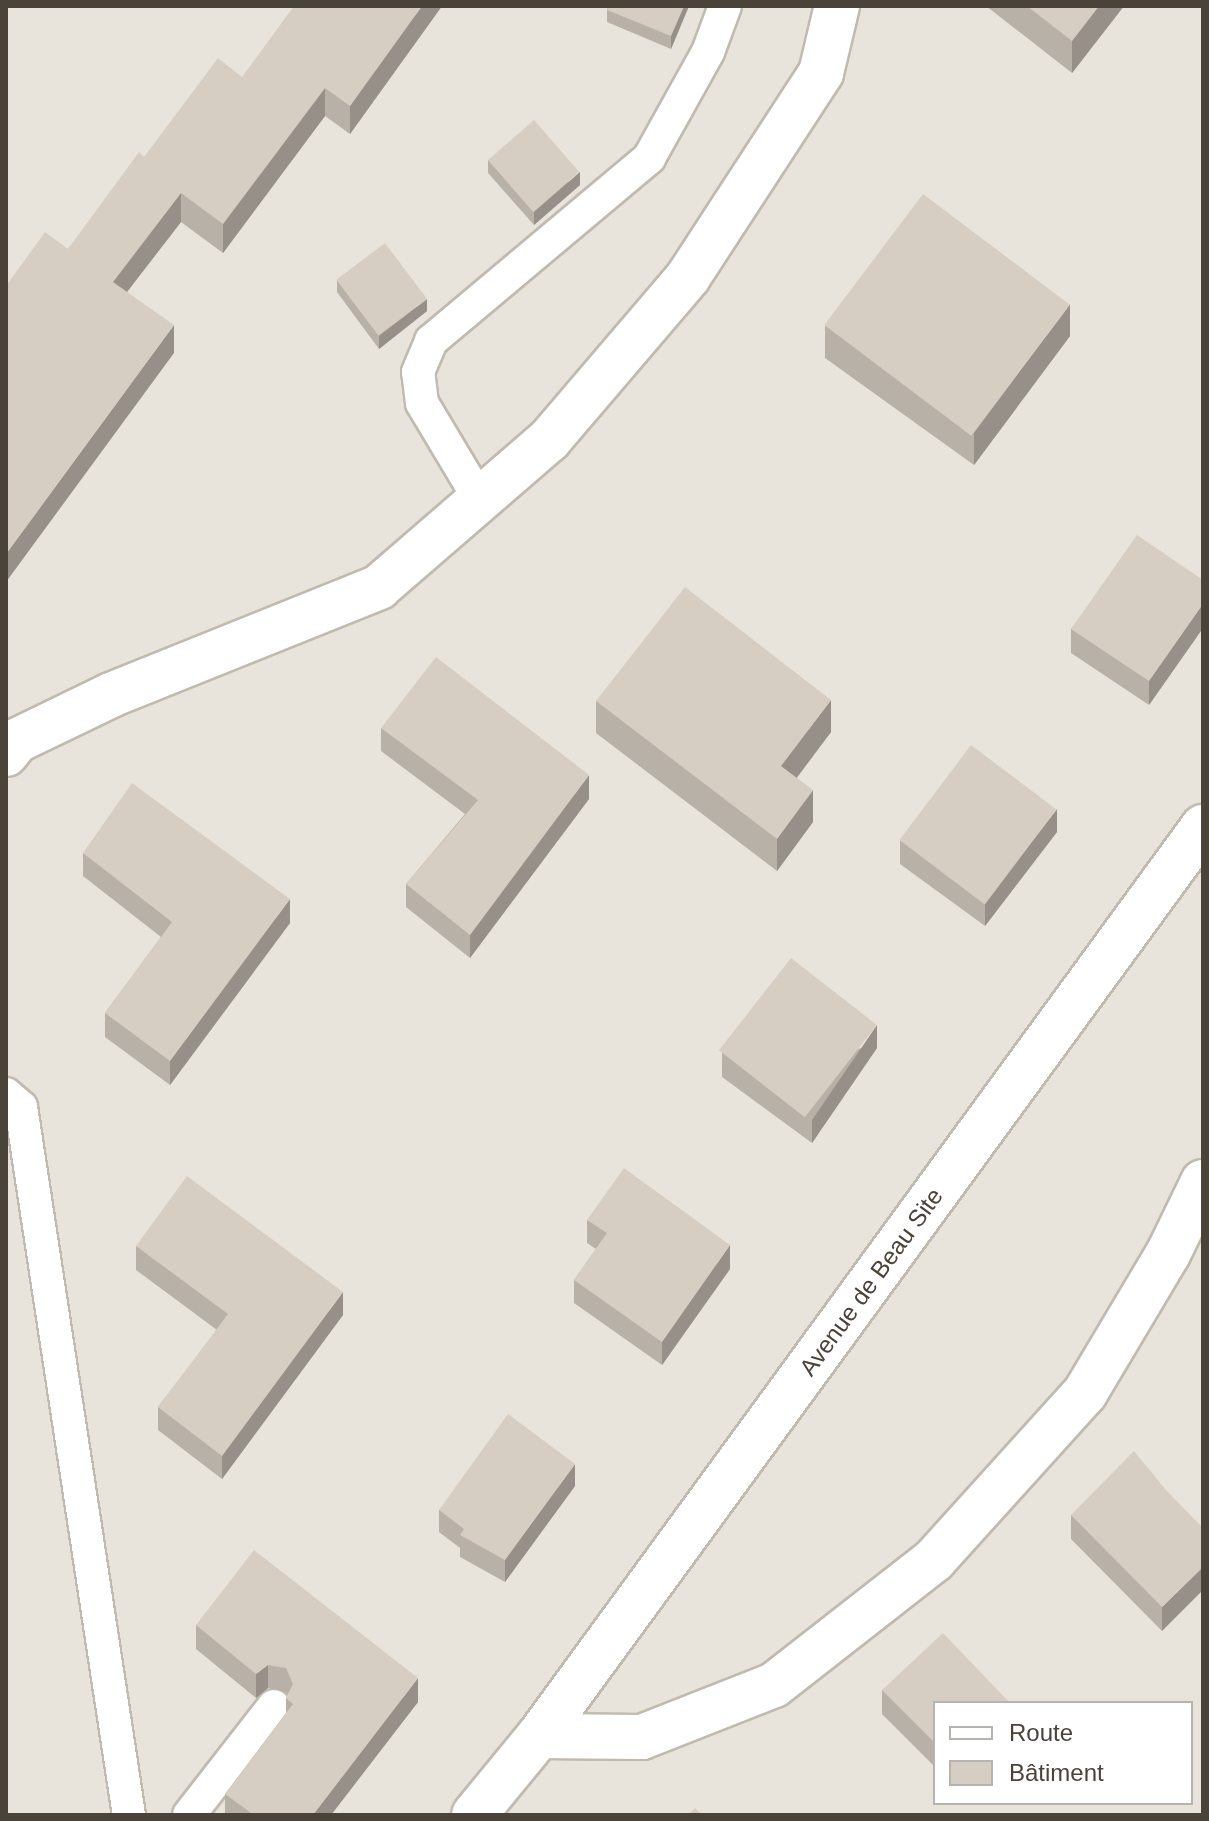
<!DOCTYPE html>
<html>
<head>
<meta charset="utf-8">
<style>
	body { margin:0 }
	#map { position:relative; width:1209px; height:1821px; overflow:hidden; background:#f5f2ec; font-family:Arial,sans-serif }
	div>[style] { position:absolute }
	.residential>* { inset:0; background:#e9e4db }
	.roads { filter:drop-shadow(2px 0 #c0baaf) drop-shadow(-2px 0 #c0baaf) drop-shadow(0 2px #c0baaf) drop-shadow(0 -2px #c0baaf) }
	.lane>* { height:32px; margin:-16px; padding:0 16px; transform-origin:16px; border-radius:16px; background:#fff }
	.street>* { height:44px; margin:-22px; padding:0 22px; transform-origin:22px; border-radius:22px; background:#fff }
	.wall>* { inset:0; background:#b8b1a7 }
	.shaded-wall>* { inset:0; background:#969088 }
	.building>* { inset:0; background:#d6cec2; transform-origin:0 0 }
	span { translate:-50% -50%; white-space:nowrap; text-align:center; line-height:1.15; -webkit-text-stroke:8px #fff; paint-order:stroke }
	.street-label { font-size:24px; color:#4a433a }
	.frame { position:absolute; inset:0; border:8px solid #4a433a; pointer-events:none }
	.legend { position:absolute; left:933px; top:1701px; width:260px; height:104px; box-sizing:border-box; background:#fff; border:2px solid #b7b4b0; margin:0; padding:10px 14px; list-style:none; font-size:24px; color:#4a433a }
	.legend li { display:flex; align-items:center; gap:16px; height:40px }
	.legend b { width:40px; border:2px solid #b7b4b0 }
</style>
</head>
<body>
<div id="map">
	<div class="residential">
		<i style="clip-path:polygon(evenodd,6px 6px,1203px 6px,1203px 1815px,6px 1815px,6px 6px,935px 1703px,1191px 1703px,1191px 1803px,935px 1803px,935px 1703px)"></i>
	</div>
	<div class="roads">
		<div class="lane">
			<i style="left:480px;top:500px;width:113px;rotate:-120.9deg"></i>
			<i style="left:422px;top:403px;width:31px;rotate:-97deg"></i>
			<i style="left:418px;top:372px;width:34px;rotate:-67deg"></i>
			<i style="left:431px;top:341px;width:285px;rotate:-40deg"></i>
			<i style="left:649px;top:158px;width:121px;rotate:-60.9deg"></i>
			<i style="left:708px;top:52px;width:49px;rotate:-69.7deg"></i>
			<i style="left:6px;top:1094px;width:20px;rotate:41deg"></i>
			<i style="left:21px;top:1107px;width:716px;rotate:81.33deg"></i>
			<i style="left:189px;top:1815px;width:138px;rotate:-52.1deg"></i>
		</div>
		<div class="street">
			<i style="left:6px;top:754px;width:16px;rotate:-52deg"></i>
			<i style="left:16px;top:741px;width:106px;rotate:-25.8deg"></i>
			<i style="left:111px;top:695px;width:289px;rotate:-21.9deg"></i>
			<i style="left:379px;top:587px;width:225px;rotate:-40.9deg"></i>
			<i style="left:549px;top:440px;width:214px;rotate:-49.5deg"></i>
			<i style="left:688px;top:277px;width:244px;rotate:-56.9deg"></i>
			<i style="left:821px;top:73px;width:69px;rotate:-76.6deg"></i>
			<i style="left:539px;top:1736px;width:103px;rotate:0.6deg"></i>
			<i style="left:642px;top:1737px;width:142px;rotate:-21.5deg"></i>
			<i style="left:774px;top:1685px;width:203px;rotate:-38deg"></i>
			<i style="left:934px;top:1560px;width:225px;rotate:-47.9deg"></i>
			<i style="left:1085px;top:1393px;width:162px;rotate:-59.2deg"></i>
			<i style="left:1168px;top:1254px;width:80px;rotate:-64.1deg"></i>
			<i style="left:474px;top:1815px;width:102px;rotate:-50.6deg"></i>
			<i style="left:539px;top:1736px;width:1126px;rotate:-53.85deg"></i>
		</div>
	</div>
	<div class="wall">
		<i style="clip-path:polygon(442px 6px,350px 134px,325px 116px,223px 253px,181px 222px,127px 292px,174px 353px,68px 249px,144px 157px,242px 77px)"></i>
		<i style="clip-path:polygon(608px 6px,689px 6px,671px 49px,607px 22px,607px 10px)"></i>
		<i style="clip-path:polygon(986px 6px,1124px 6px,1072px 73px)"></i>
		<i style="clip-path:polygon(488px 160px,580px 185px,534px 225px,488px 173px)"></i>
		<i style="clip-path:polygon(337px 280px,427px 311px,379px 349px,337px 292px)"></i>
		<i style="clip-path:polygon(825px 326px,1070px 336px,974px 465px,825px 358px)"></i>
		<i style="clip-path:polygon(1203px 580px,1203px 628px,1149px 705px,1071px 653px,1071px 629px)"></i>
		<i style="clip-path:polygon(596px 701px,831px 732px,797px 778px,813px 822px,777px 871px,596px 733px)"></i>
		<i style="clip-path:polygon(381px 728px,589px 799px,470px 958px,406px 907px,406px 884px,465px 814px,381px 751px)"></i>
		<i style="clip-path:polygon(1057px 832px,985px 926px,900px 864px,900px 841px)"></i>
		<i style="clip-path:polygon(83px 853px,290px 923px,170px 1085px,105px 1037px,105px 1013px,161px 937px,83px 876px)"></i>
		<i style="clip-path:polygon(877px 1048px,812px 1143px,722px 1077px,722px 1053px)"></i>
		<i style="clip-path:polygon(587px 1220px,730px 1269px,662px 1365px,574px 1303px,574px 1280px,596px 1249px,587px 1243px)"></i>
		<i style="clip-path:polygon(136px 1246px,343px 1315px,222px 1479px,158px 1430px,158px 1407px,217px 1330px,136px 1270px)"></i>
		<i style="clip-path:polygon(575px 1486px,505px 1582px,460px 1557px,460px 1548px,439px 1532px,439px 1510px)"></i>
		<i style="clip-path:polygon(1166px 1490px,1162px 1631px,1071px 1539px,1071px 1515px)"></i>
		<i style="clip-path:polygon(196px 1625px,418px 1702px,331px 1815px,225px 1815px,225px 1794px,286px 1713px,286px 1698px,288px 1695px,286px 1692px,268px 1688px,256px 1698px,196px 1649px)"></i>
		<i style="clip-path:polygon(882px 1690px,935px 1703px,935px 1767px,882px 1714px)"></i>
	</div>
	<div class="shaded-wall">
		<i style="clip-path:polygon(422px 6px,442px 6px,350px 134px,350px 106px)"></i>
		<i style="clip-path:polygon(684px 6px,689px 6px,671px 49px,671px 36px)"></i>
		<i style="clip-path:polygon(1099px 6px,1124px 6px,1072px 73px,1072px 41px)"></i>
		<i style="clip-path:polygon(325px 88px,325px 116px,223px 253px,223px 224px)"></i>
		<i style="clip-path:polygon(580px 172px,580px 185px,534px 225px,534px 212px)"></i>
		<i style="clip-path:polygon(181px 193px,181px 222px,113px 310px,113px 282px)"></i>
		<i style="clip-path:polygon(427px 299px,427px 311px,379px 349px,379px 336px)"></i>
		<i style="clip-path:polygon(1070px 304px,1070px 336px,974px 465px,974px 433px)"></i>
		<i style="clip-path:polygon(174px 325px,174px 353px,6px 582px,6px 554px)"></i>
		<i style="clip-path:polygon(1203px 604px,1203px 628px,1149px 705px,1149px 681px)"></i>
		<i style="clip-path:polygon(831px 700px,831px 732px,781px 798px,781px 766px)"></i>
		<i style="clip-path:polygon(589px 775px,589px 799px,470px 958px,470px 935px)"></i>
		<i style="clip-path:polygon(813px 790px,813px 822px,777px 871px,777px 839px)"></i>
		<i style="clip-path:polygon(1057px 809px,1057px 832px,985px 926px,985px 903px)"></i>
		<i style="clip-path:polygon(290px 899px,290px 923px,170px 1085px,170px 1061px)"></i>
		<i style="clip-path:polygon(877px 1025px,877px 1048px,812px 1143px,812px 1120px)"></i>
		<i style="clip-path:polygon(730px 1245px,730px 1269px,662px 1365px,662px 1342px)"></i>
		<i style="clip-path:polygon(343px 1292px,343px 1315px,222px 1479px,222px 1456px)"></i>
		<i style="clip-path:polygon(575px 1464px,575px 1486px,505px 1582px,505px 1560px)"></i>
		<i style="clip-path:polygon(1203px 1567px,1203px 1590px,1162px 1631px,1162px 1607px)"></i>
		<i style="clip-path:polygon(268px 1665px,268px 1688px,256px 1698px,256px 1674px)"></i>
		<i style="clip-path:polygon(418px 1678px,418px 1702px,331px 1815px,313px 1815px)"></i>
	</div>
	<div class="building">
		<i style="clip-path:polygon(294px 6px,422px 6px,350px 106px,325px 88px,223px 224px,181px 193px,113px 282px,174px 325px,6px 554px,6px 286px,45px 232px,68px 249px,139px 152px,144px 157px,218px 58px,242px 77px)"></i>
		<i style="clip-path:polygon(608px 6px,684px 6px,671px 36px,607px 10px)"></i>
		<i style="clip-path:polygon(1027px 6px,1099px 6px,1072px 41px)"></i>
		<i style="left:534px;top:120px;width:69px;height:61px;rotate:49deg"></i>
		<i style="left:923px;top:194px;width:184px;height:164px;rotate:37deg"></i>
		<i style="left:385px;top:243px;width:70px;height:61px;rotate:53deg"></i>
		<i style="clip-path:polygon(1137px 535px,1203px 580px,1203px 604px,1149px 681px,1071px 629px)"></i>
		<i style="clip-path:polygon(685px 587px,831px 700px,781px 766px,813px 790px,777px 839px,596px 701px)"></i>
		<i style="clip-path:polygon(436px 657px,589px 775px,470px 935px,406px 884px,478px 800px,381px 728px)"></i>
		<i style="left:971px;top:745px;width:107px;height:119px;rotate:37deg"></i>
		<i style="clip-path:polygon(132px 783px,290px 899px,170px 1061px,105px 1013px,172px 922px,83px 853px)"></i>
		<i style="left:791px;top:958px;width:109px;height:117px;rotate:38deg"></i>
		<i style="clip-path:polygon(624px 1168px,730px 1245px,662px 1342px,574px 1280px,607px 1233px,587px 1220px)"></i>
		<i style="clip-path:polygon(187px 1176px,343px 1292px,222px 1456px,158px 1407px,228px 1314px,136px 1246px)"></i>
		<i style="clip-path:polygon(508px 1414px,575px 1464px,505px 1560px,460px 1535px,464px 1529px,439px 1510px)"></i>
		<i style="clip-path:polygon(1134px 1451px,1166px 1490px,1203px 1528px,1203px 1567px,1162px 1607px,1071px 1515px)"></i>
		<i style="clip-path:polygon(254px 1550px,418px 1678px,313px 1815px,254px 1815px,225px 1794px,293px 1704px,286px 1698px,293px 1684px,286px 1668px,268px 1665px,256px 1674px,196px 1625px)"></i>
		<i style="clip-path:polygon(943px 1633px,1010px 1703px,935px 1703px,935px 1743px,882px 1690px)"></i>
		<i style="clip-path:polygon(695px 1808px,702px 1815px,688px 1815px)"></i>
	</div>
	<div class="street-label">
		<span style="left:871px;top:1282px;rotate:-54deg">Avenue de Beau Site</span>
	</div>
	<div class="frame"></div>
	<ul class="legend">
	<li><b style="height:10px;background:#fff"></b>Route</li>
	<li><b style="height:22px;background:#d6cec2"></b>Bâtiment</li>
	</ul>
</div>
</body>
</html>
